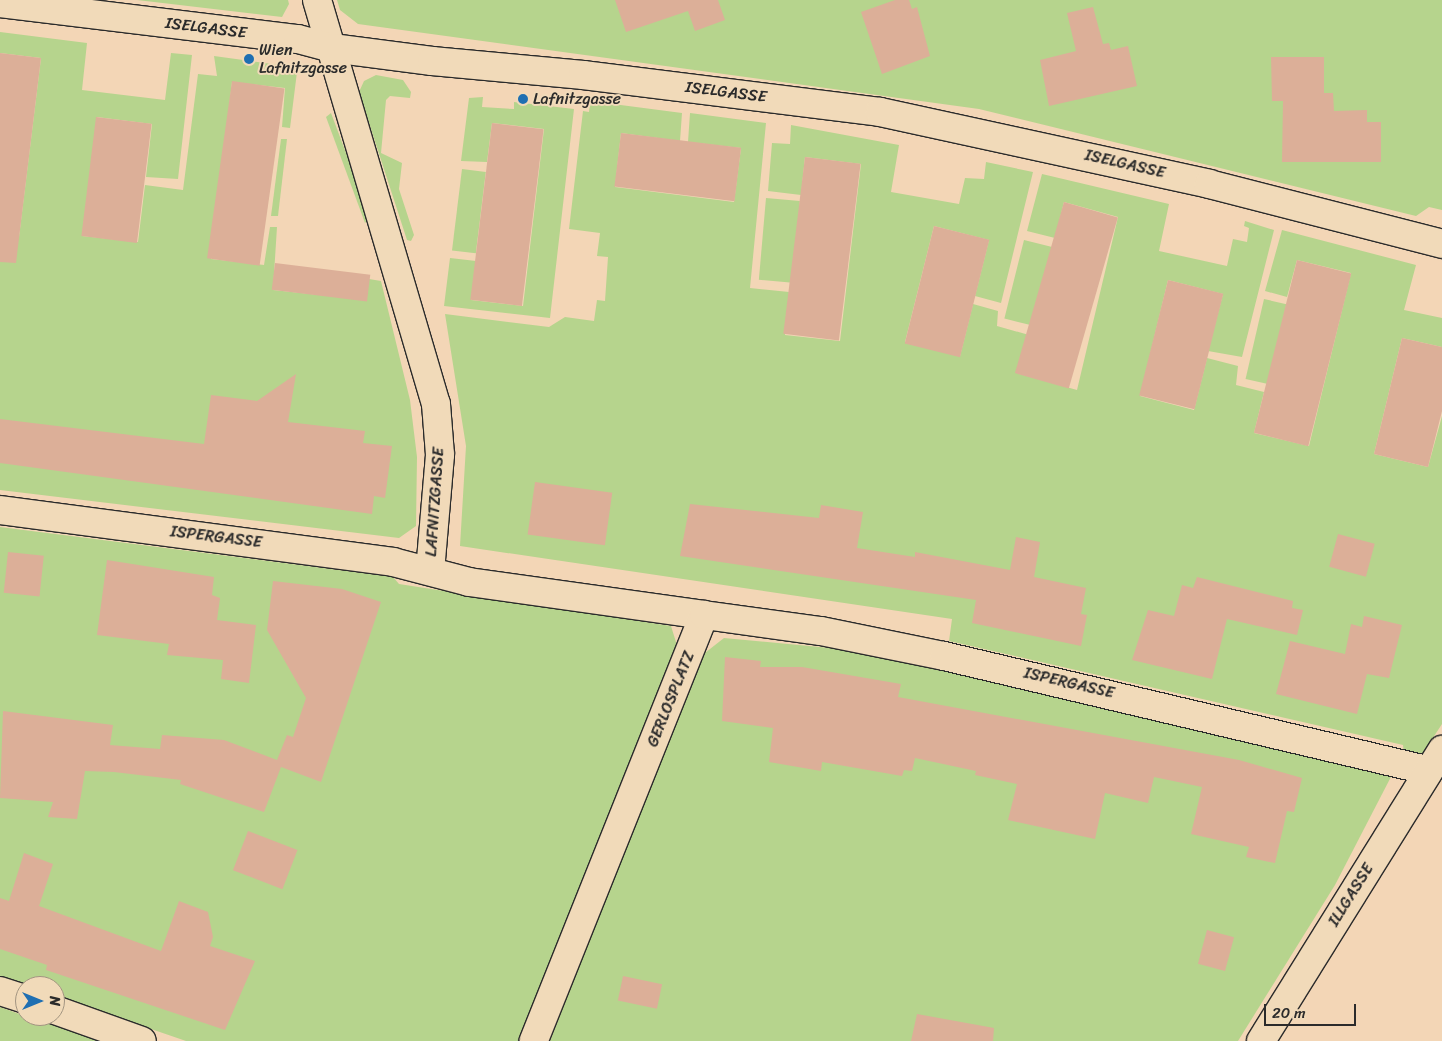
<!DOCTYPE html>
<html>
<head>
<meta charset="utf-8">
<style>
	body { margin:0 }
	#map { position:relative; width:1442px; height:1041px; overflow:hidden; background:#f3d6b6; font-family:Sriracha,sans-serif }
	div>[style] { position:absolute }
	.green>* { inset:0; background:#b6d48d; transform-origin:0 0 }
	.building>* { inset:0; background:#dcaf98; transform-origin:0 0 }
	.roads { filter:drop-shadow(1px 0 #2b2b2b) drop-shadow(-1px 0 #2b2b2b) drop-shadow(0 1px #2b2b2b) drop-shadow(0 -1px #2b2b2b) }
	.minor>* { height:28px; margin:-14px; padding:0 14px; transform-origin:14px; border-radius:14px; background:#f1dab9 }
	.tertiary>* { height:28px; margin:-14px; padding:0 14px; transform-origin:14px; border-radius:14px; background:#f1dab9 }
	.dots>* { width:14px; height:14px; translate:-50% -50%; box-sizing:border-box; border:2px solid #f1dab9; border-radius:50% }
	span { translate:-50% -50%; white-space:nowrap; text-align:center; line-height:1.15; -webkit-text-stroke:4px #f1dab9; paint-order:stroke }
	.street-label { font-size:16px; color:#2b2b2b }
	.poi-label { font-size:16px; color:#2b2b2b }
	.left { translate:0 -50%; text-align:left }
	.north { position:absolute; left:15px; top:976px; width:50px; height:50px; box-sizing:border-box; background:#f1dab9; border:1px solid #a29480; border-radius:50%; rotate:90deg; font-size:14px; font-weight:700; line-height:20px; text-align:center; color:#2b2b2b }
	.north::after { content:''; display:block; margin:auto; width:18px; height:22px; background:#1f6fb2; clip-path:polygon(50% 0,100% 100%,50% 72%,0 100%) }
	.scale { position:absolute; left:1264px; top:1004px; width:92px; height:22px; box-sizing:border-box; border:2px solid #2b2b2b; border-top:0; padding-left:6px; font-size:15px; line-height:18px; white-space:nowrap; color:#2b2b2b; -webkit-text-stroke:4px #f1dab9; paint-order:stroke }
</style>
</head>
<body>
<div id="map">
	<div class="green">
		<i style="clip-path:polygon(137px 0,288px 0,289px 4px,282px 17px)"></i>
		<i style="clip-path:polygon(337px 0,1442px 0,1442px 210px,1429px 207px,1416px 216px,979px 109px,358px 24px,340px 10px)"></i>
		<i style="clip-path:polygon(0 32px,87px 43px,82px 90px,165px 100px,171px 53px,192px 55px,178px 179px,146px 177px,152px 124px,97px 117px,82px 236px,138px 242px,145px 185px,183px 190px,198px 74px,217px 76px,214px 56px,293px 67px,297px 72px,290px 128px,282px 127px,285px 88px,232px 82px,211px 259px,264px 265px,270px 227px,277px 227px,273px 290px,366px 300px,369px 279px,381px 281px,410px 400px,417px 457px,416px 526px,399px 538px,0 490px,0 235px,19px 237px,41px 58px,0 53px)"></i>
		<i style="clip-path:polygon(376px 75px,403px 80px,411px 92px,410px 98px,390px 96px,386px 100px,381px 153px,402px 163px,399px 189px,414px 235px,411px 241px,407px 240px,359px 92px,364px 81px)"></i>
		<i style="clip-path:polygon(483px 97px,482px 107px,514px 109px,514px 102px,574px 109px,550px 318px,444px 306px,450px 258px,476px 261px,471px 300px,523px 306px,544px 129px,492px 123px,487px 162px,461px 161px,469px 98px)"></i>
		<i style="clip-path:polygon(590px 101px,682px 113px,680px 141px,621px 133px,615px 187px,734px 202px,741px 148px,688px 142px,690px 113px,766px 123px,750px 288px,789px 292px,785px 335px,840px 341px,861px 164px,805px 157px,801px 195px,768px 191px,772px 143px,790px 144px,791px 125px,899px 145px,891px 192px,959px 204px,965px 178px,984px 179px,986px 162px,1033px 172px,1001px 303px,975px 296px,989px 240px,934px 226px,905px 342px,960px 356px,973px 304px,998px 311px,997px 326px,1029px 335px,1020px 374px,1077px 390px,1118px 217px,1064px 202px,1055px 238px,1027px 231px,1042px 174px,1169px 204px,1159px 251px,1227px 266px,1233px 239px,1247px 242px,1249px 228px,1244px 226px,1245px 221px,1274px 230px,1242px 357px,1208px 351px,1223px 294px,1168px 280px,1140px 396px,1194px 410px,1207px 358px,1238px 366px,1236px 385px,1264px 392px,1254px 433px,1309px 446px,1351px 273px,1297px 260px,1287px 297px,1265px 291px,1282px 230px,1416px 265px,1404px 310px,1442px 318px,1442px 347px,1402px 338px,1374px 454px,1428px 467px,1442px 416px,1442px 724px,1423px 753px,1404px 754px,1403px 745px,949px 641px,952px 619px,460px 546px,466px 446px,445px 314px,549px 327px,565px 317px,594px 321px,597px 300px,605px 301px,608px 257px,597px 256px,600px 233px,569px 229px,583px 111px,589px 112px)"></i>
		<i style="clip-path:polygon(331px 113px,370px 217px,365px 223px,326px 117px)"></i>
		<i style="clip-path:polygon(281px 139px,287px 139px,278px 216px,271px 216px)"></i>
		<i style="left:462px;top:169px;width:24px;height:82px;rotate:7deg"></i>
		<i style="left:766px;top:198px;width:34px;height:82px;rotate:5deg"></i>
		<i style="left:1024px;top:240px;width:29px;height:81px;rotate:14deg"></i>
		<i style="left:1264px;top:299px;width:23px;height:82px;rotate:13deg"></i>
		<i style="clip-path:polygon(0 527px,393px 577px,399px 584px,671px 626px,680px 655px,525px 1041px,186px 1041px,55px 996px,55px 986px,27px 986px,0 977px)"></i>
		<i style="clip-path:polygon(724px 638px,851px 650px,1394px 771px,1335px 885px,1238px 1041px,550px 1041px,701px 656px)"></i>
		<i style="clip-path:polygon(0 1007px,25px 1016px,101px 1041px,0 1041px)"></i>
	</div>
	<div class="building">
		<i style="clip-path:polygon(615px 0,718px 0,725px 20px,695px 31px,688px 11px,626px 32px)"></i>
		<i style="clip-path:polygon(895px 0,909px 0,912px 9px,917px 7px,930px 56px,882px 74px,861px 12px)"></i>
		<i style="clip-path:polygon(1093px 7px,1103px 44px,1109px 43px,1111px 50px,1128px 46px,1137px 86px,1049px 106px,1040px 60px,1076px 51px,1067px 13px)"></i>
		<i style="clip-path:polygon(0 53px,41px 58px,16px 263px,0 262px)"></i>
		<i style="clip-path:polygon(1271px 57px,1324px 57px,1324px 93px,1333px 93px,1334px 111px,1367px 110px,1367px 122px,1381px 122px,1381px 162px,1282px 162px,1283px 101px,1272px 101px)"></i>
		<i style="left:232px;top:81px;width:53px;height:179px;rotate:8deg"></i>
		<i style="left:96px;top:117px;width:56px;height:120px;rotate:7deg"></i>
		<i style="left:492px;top:123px;width:52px;height:178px;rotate:7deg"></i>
		<i style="left:621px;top:133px;width:121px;height:54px;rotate:7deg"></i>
		<i style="left:805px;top:157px;width:56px;height:178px;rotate:7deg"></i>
		<i style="left:1064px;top:202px;width:56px;height:178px;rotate:16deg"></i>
		<i style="left:934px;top:226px;width:57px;height:121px;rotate:14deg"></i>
		<i style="left:1297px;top:260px;width:56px;height:178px;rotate:14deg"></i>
		<i style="left:275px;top:263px;width:96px;height:27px;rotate:7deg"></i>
		<i style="left:1168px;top:280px;width:57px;height:119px;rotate:14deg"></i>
		<i style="clip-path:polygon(1402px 338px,1442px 347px,1442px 411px,1428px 467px,1374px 454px)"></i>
		<i style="clip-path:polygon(296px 374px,288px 422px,365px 431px,363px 443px,392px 446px,385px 498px,374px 496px,372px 514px,0 463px,0 419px,204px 444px,211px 395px,257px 401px)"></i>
		<i style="left:535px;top:482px;width:78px;height:53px;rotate:8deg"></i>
		<i style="clip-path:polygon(690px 504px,819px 518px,821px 505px,863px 512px,857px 548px,915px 557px,915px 552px,1010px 570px,1016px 537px,1040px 542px,1034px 577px,1086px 588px,1081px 614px,1087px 615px,1081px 646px,972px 623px,976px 600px,680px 556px)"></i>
		<i style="left:1338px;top:534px;width:38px;height:34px;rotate:15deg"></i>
		<i style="left:8px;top:552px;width:36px;height:41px;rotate:6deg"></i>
		<i style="clip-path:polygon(107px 560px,214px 577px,212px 595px,220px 598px,217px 620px,256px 625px,249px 683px,221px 679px,223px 660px,167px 655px,169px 644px,97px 635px)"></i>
		<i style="clip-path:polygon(1197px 577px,1293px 601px,1292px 608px,1303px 610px,1297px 635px,1227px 619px,1212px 679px,1132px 660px,1148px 610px,1174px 616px,1182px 585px,1193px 588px)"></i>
		<i style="clip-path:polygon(273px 581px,342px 589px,381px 602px,321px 782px,281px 767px,264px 812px,180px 784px,181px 780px,114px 772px,85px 771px,77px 819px,48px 817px,53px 802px,0 798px,3px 711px,113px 725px,110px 745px,160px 749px,162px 735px,224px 740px,277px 760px,287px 735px,293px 737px,306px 698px,267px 630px)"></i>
		<i style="clip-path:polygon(1364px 616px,1402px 625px,1389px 678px,1367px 674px,1357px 714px,1276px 694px,1290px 641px,1345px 654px,1351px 624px,1362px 627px)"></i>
		<i style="clip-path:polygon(725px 657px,761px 661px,760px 667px,802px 667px,901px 684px,898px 697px,1239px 760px,1302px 778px,1294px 812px,1287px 811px,1275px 863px,1246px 857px,1249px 847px,1191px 834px,1202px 787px,1154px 777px,1148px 803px,1105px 793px,1095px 839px,1008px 820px,1017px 784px,975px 775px,976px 771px,915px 758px,912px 771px,904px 770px,902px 776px,822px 762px,821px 771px,769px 762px,773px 728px,722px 721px)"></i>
		<i style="left:248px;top:831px;width:53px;height:42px;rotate:21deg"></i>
		<i style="clip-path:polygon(24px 853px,53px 864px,39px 906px,161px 951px,179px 901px,208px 912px,213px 937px,210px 946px,255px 961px,225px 1030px,46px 970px,47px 965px,0 949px,0 898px,9px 901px)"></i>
		<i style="left:1207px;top:930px;width:28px;height:35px;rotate:15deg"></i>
		<i style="left:623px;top:976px;width:40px;height:25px;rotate:12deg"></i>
		<i style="clip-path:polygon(917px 1014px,994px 1028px,993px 1041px,911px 1041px)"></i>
	</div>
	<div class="roads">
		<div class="minor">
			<i style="left:317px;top:0;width:421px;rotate:73.6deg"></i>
			<i style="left:436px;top:404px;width:51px;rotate:85.5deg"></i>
			<i style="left:440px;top:455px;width:116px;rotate:94.9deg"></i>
			<i style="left:0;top:3px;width:300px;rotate:6.9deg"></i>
			<i style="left:298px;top:39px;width:35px;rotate:15deg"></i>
			<i style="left:332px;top:48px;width:101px;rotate:7.4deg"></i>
			<i style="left:432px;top:61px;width:152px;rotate:5.3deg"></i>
			<i style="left:583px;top:75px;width:299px;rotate:7.1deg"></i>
			<i style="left:880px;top:112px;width:337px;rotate:12.3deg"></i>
			<i style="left:1209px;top:184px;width:241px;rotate:14.4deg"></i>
			<i style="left:0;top:510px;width:396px;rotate:7.5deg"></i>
			<i style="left:393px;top:562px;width:79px;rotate:14.7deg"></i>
			<i style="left:469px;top:582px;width:237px;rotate:8deg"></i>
			<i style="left:704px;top:615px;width:459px;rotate:111.8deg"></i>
			<i style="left:704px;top:615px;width:118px;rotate:7.8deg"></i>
			<i style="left:821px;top:631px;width:126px;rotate:11.5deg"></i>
			<i style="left:944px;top:656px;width:498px;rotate:13.3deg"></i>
			<i style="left:0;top:991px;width:26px;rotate:18deg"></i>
			<i style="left:55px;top:1010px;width:92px;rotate:19.6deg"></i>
		</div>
		<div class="tertiary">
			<i style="left:1261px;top:1041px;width:343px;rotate:-58.1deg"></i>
		</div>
	</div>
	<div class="dots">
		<i style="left:249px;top:59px;background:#1f6fb2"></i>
		<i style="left:523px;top:99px;background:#1f6fb2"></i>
	</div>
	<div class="street-label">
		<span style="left:206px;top:28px;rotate:7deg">ISELGASSE</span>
		<span style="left:726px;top:92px;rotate:7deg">ISELGASSE</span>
		<span style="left:1125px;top:164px;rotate:13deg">ISELGASSE</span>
		<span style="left:435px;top:502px;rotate:-86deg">LAFNITZGASSE</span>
		<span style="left:216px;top:537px;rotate:7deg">ISPERGASSE</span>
		<span style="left:1069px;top:683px;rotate:13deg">ISPERGASSE</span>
		<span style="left:671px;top:699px;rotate:-68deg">GERLOSPLATZ</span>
		<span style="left:1351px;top:895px;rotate:-58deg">ILLGASSE</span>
	</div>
	<div class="poi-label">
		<span class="left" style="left:259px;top:59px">Wien<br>Lafnitzgasse</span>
		<span class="left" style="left:533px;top:99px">Lafnitzgasse</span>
	</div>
	<div class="north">N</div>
	<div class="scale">20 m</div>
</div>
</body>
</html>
